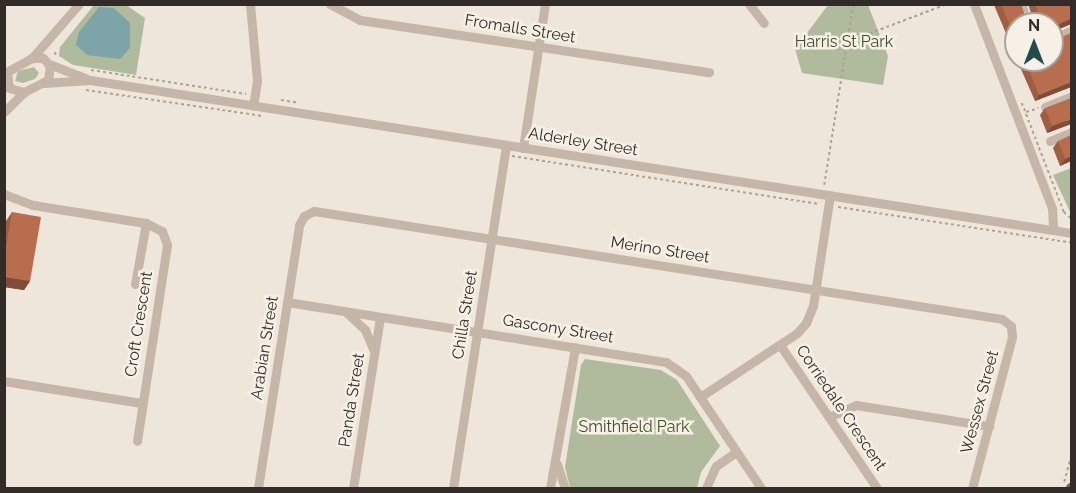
<!DOCTYPE html>
<html>
<head>
<meta charset="utf-8">
<style>
	body { margin:0 }
	#map { position:relative; width:1076px; height:493px; overflow:hidden; background:#eee6db; font-family:Raleway,sans-serif }
	div>[style] { position:absolute }
	.green>* { inset:0; background:#b0bb9d }
	.water>* { inset:0; background:#7da4a8 }
	.path>* { height:1.5px; margin-top:-0.75px; transform-origin:0; background:repeating-linear-gradient(90deg,#b0a193 0 3px,transparent 0 6px) }
	.minor>* { height:9px; margin:-4.5px; padding:0 4.5px; transform-origin:4.5px; border-radius:4.5px; background:#c5b6a8 }
	.major>* { height:10px; margin:-5px; padding:0 5px; transform-origin:5px; border-radius:5px; background:#73635a }
	.wall>* { inset:0; background:#9e5e44 }
	.shaded-wall>* { inset:0; background:#814c37 }
	.building>* { inset:0; background:#b86d4f }
	span { translate:-50% -50%; white-space:nowrap; text-align:center; line-height:1.15; -webkit-text-stroke:5px #f7f0e6; paint-order:stroke }
	.street-label { font-size:16px; color:#332b27 }
	.park-label { font-size:16px; color:#414e2e }
	.frame { position:absolute; inset:0; border:6px solid #332b27; pointer-events:none }
	.north { position:absolute; left:1004px; top:12px; width:60px; height:60px; box-sizing:border-box; background:#f7f0e6; border:2px solid #a9a19a; border-radius:50%; rotate:0deg; font-size:16px; font-weight:700; line-height:24px; text-align:center; color:#332b27 }
	.north::after { content:''; display:block; margin:auto; width:21px; height:27px; background:#224a4f; clip-path:polygon(50% 0,100% 100%,50% 72%,0 100%) }
</style>
</head>
<body>
<div id="map">
	<div class="green">
		<i style="clip-path:polygon(94px 5px,126px 5px,145px 18px,136px 75px,73px 65px,59px 56px,60px 47px)"></i>
		<i style="clip-path:polygon(828px 5px,868px 5px,888px 56px,883px 85px,802px 73px,795px 49px)"></i>
		<i style="clip-path:polygon(34px 67px,39px 73px,35px 79px,23px 83px,15px 81px,18px 71px)"></i>
		<i style="clip-path:polygon(1071px 168px,1071px 214px,1053px 175px)"></i>
		<i style="clip-path:polygon(585px 359px,661px 370px,677px 380px,720px 446px,701px 472px,697px 488px,570px 488px,565px 467px,581px 365px)"></i>
	</div>
	<div class="water">
		<i style="clip-path:polygon(99px 7px,114px 8px,130px 23px,130px 48px,120px 59px,87px 55px,76px 45px,79px 32px)"></i>
	</div>
	<div class="path">
		<i style="left:847px;top:42px;width:107px;rotate:-20.8deg"></i>
		<i style="left:55px;top:52px;width:5px;rotate:68deg"></i>
		<i style="left:91px;top:70px;width:157px;rotate:8.8deg"></i>
		<i style="left:86px;top:90px;width:178px;rotate:8.4deg"></i>
		<i style="left:281px;top:100px;width:18px;rotate:9deg"></i>
		<i style="left:1022px;top:103px;width:117px;rotate:68.9deg"></i>
		<i style="left:1064px;top:212px;width:11px;rotate:41deg"></i>
		<i style="left:1026px;top:112px;width:13px;rotate:-18deg"></i>
		<i style="left:512px;top:156px;width:311px;rotate:8.9deg"></i>
		<i style="left:824px;top:185px;width:183px;rotate:-80.9deg"></i>
		<i style="left:838px;top:207px;width:237px;rotate:8.7deg"></i>
		<i style="left:1064px;top:482px;width:30px;rotate:-75deg"></i>
	</div>
	<div class="minor">
		<i style="left:250px;top:4px;width:77px;rotate:84.8deg"></i>
		<i style="left:257px;top:81px;width:25px;rotate:99deg"></i>
		<i style="left:330px;top:4px;width:34px;rotate:28deg"></i>
		<i style="left:360px;top:20px;width:353px;rotate:8.5deg"></i>
		<i style="left:749px;top:4px;width:24px;rotate:52deg"></i>
		<i style="left:974px;top:4px;width:218px;rotate:69.1deg"></i>
		<i style="left:1052px;top:208px;width:22px;rotate:87deg"></i>
		<i style="left:1021px;top:4px;width:21px;rotate:71deg"></i>
		<i style="left:1052px;top:39px;width:22px;rotate:-24deg"></i>
		<i style="left:32px;top:58px;width:72px;rotate:-49deg"></i>
		<i style="left:49px;top:64px;width:40px;rotate:21deg"></i>
		<i style="left:44px;top:83px;width:46px;rotate:-3.7deg"></i>
		<i style="left:90px;top:80px;width:994px;rotate:8.86deg"></i>
		<i style="left:1045px;top:107px;width:29px;rotate:-22deg"></i>
		<i style="left:4px;top:112px;width:28px;rotate:-45deg"></i>
		<i style="left:24px;top:92px;width:27px;rotate:-27deg"></i>
		<i style="left:48px;top:80px;width:14px;rotate:-82deg"></i>
		<i style="left:50px;top:66px;width:11px;rotate:-131deg"></i>
		<i style="left:43px;top:58px;width:11px;rotate:180deg"></i>
		<i style="left:32px;top:58px;width:29px;rotate:151deg"></i>
		<i style="left:7px;top:72px;width:16px;rotate:83deg"></i>
		<i style="left:9px;top:88px;width:16px;rotate:15deg"></i>
		<i style="left:1050px;top:141px;width:24px;rotate:-22deg"></i>
		<i style="left:523px;top:148px;width:146px;rotate:-81.3deg"></i>
		<i style="left:4px;top:194px;width:31px;rotate:21deg"></i>
		<i style="left:33px;top:205px;width:114px;rotate:9.1deg"></i>
		<i style="left:146px;top:223px;width:18px;rotate:27deg"></i>
		<i style="left:162px;top:231px;width:15px;rotate:70deg"></i>
		<i style="left:167px;top:245px;width:198px;rotate:98.7deg"></i>
		<i style="left:135px;top:284px;width:62px;rotate:-79.8deg"></i>
		<i style="left:287px;top:302px;width:384px;rotate:9deg"></i>
		<i style="left:666px;top:362px;width:24px;rotate:35deg"></i>
		<i style="left:686px;top:376px;width:135px;rotate:56.2deg"></i>
		<i style="left:347px;top:313px;width:25px;rotate:43deg"></i>
		<i style="left:365px;top:330px;width:21px;rotate:67deg"></i>
		<i style="left:780px;top:345px;width:173px;rotate:55.9deg"></i>
		<i style="left:4px;top:381px;width:139px;rotate:9.1deg"></i>
		<i style="left:700px;top:397px;width:116px;rotate:-33.4deg"></i>
		<i style="left:797px;top:333px;width:13px;rotate:-48deg"></i>
		<i style="left:806px;top:323px;width:18px;rotate:-68deg"></i>
		<i style="left:813px;top:306px;width:112px;rotate:-81.3deg"></i>
		<i style="left:829px;top:417px;width:30px;rotate:-24deg"></i>
		<i style="left:856px;top:405px;width:135px;rotate:9deg"></i>
		<i style="left:557px;top:464px;width:25px;rotate:72deg"></i>
		<i style="left:258px;top:488px;width:266px;rotate:-81.1deg"></i>
		<i style="left:299px;top:225px;width:10px;rotate:-61deg"></i>
		<i style="left:304px;top:216px;width:11px;rotate:-27deg"></i>
		<i style="left:314px;top:211px;width:696px;rotate:8.92deg"></i>
		<i style="left:1002px;top:319px;width:11px;rotate:38deg"></i>
		<i style="left:1011px;top:326px;width:11px;rotate:85deg"></i>
		<i style="left:1012px;top:337px;width:156px;rotate:104.8deg"></i>
		<i style="left:353px;top:488px;width:173px;rotate:-81deg"></i>
		<i style="left:453px;top:488px;width:347px;rotate:-81.2deg"></i>
		<i style="left:550px;top:488px;width:143px;rotate:-79.9deg"></i>
		<i style="left:706px;top:488px;width:24px;rotate:-66deg"></i>
		<i style="left:716px;top:466px;width:24px;rotate:-35deg"></i>
	</div>
	<div class="major">
		<i style="left:1071px;top:488px;width:1px"></i>
	</div>
	<div class="wall">
		<i style="clip-path:polygon(1021px 4px,1026px 20px,1033px 24px,1034px 22px,1028px 4px,1071px 4px,1071px 24px,1052px 32px,1016px 24px,1016px 57px,994px 5px)"></i>
		<i style="clip-path:polygon(1017px 60px,1052px 60px,1071px 87px,1035px 101px)"></i>
		<i style="clip-path:polygon(1045px 108px,1071px 124px,1047px 133px,1040px 115px)"></i>
		<i style="clip-path:polygon(1058px 141px,1071px 161px,1060px 166px,1053px 148px)"></i>
		<i style="clip-path:polygon(12px 212px,30px 281px,24px 290px,4px 287px,4px 228px,6px 221px)"></i>
	</div>
	<div class="shaded-wall">
		<i style="clip-path:polygon(1071px 19px,1071px 24px,1052px 32px,1054px 26px)"></i>
		<i style="clip-path:polygon(1071px 82px,1071px 87px,1035px 101px,1039px 95px)"></i>
		<i style="clip-path:polygon(1071px 119px,1071px 124px,1047px 133px,1052px 126px)"></i>
		<i style="clip-path:polygon(1071px 156px,1071px 161px,1060px 166px,1065px 159px)"></i>
		<i style="clip-path:polygon(4px 277px,30px 281px,24px 290px,4px 287px)"></i>
	</div>
	<div class="building">
		<i style="clip-path:polygon(1001px 4px,1021px 4px,1026px 20px,1034px 24px,1039px 15px,1035px 4px,1071px 4px,1071px 19px,1054px 26px,1052px 31px,1052px 24px,1016px 24px,1016px 40px)"></i>
		<i style="clip-path:polygon(1071px 33px,1071px 82px,1039px 95px,1025px 60px,1052px 60px,1052px 36px,1057px 39px)"></i>
		<i style="clip-path:polygon(1071px 98px,1071px 119px,1052px 126px,1045px 108px)"></i>
		<i style="clip-path:polygon(1071px 135px,1071px 156px,1065px 159px,1058px 141px)"></i>
		<i style="clip-path:polygon(12px 212px,41px 217px,30px 281px,4px 277px,4px 260px)"></i>
	</div>
	<div class="street-label">
		<span style="left:520px;top:29px;rotate:9deg">Fromalls Street</span>
		<span style="left:583px;top:142px;rotate:9deg">Alderley Street</span>
		<span style="left:660px;top:250px;rotate:9deg">Merino Street</span>
		<span style="left:465px;top:315px;rotate:-81deg">Chilla Street</span>
		<span style="left:139px;top:324px;rotate:-81deg">Croft Crescent</span>
		<span style="left:558px;top:329px;rotate:9deg">Gascony Street</span>
		<span style="left:265px;top:348px;rotate:-81deg">Arabian Street</span>
		<span style="left:352px;top:400px;rotate:-81deg">Panda Street</span>
		<span style="left:980px;top:402px;rotate:-75deg">Wessex Street</span>
		<span style="left:841px;top:408px;rotate:56deg">Corriedale Crescent</span>
	</div>
	<div class="park-label">
		<span style="left:844px;top:42px">Harris St Park</span>
		<span style="left:634px;top:427px">Smithfield Park</span>
	</div>
	<div class="frame"></div>
	<div class="north">N</div>
</div>
</body>
</html>
